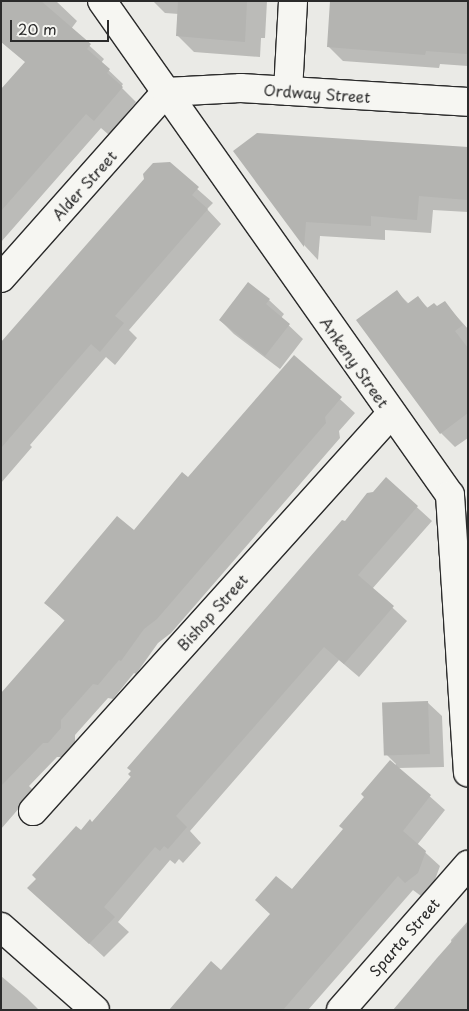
<!DOCTYPE html>
<html>
<head>
<meta charset="utf-8">
<style>
	body { margin:0 }
	#map { position:relative; width:469px; height:1011px; overflow:hidden; background:#eaeae6; font-family:"Playpen Sans",sans-serif }
	div>[style] { position:absolute }
	.shadow>* { inset:0; background:#0003 }
	.building>* { inset:0; background:#b4b4b1; transform-origin:0 0 }
	.roads { filter:drop-shadow(1px 0 #2b2b2b) drop-shadow(-1px 0 #2b2b2b) drop-shadow(0 1px #2b2b2b) drop-shadow(0 -1px #2b2b2b) }
	.minor>* { height:28px; margin:-14px; padding:0 14px; transform-origin:14px; border-radius:14px; background:#f6f6f2 }
	span { translate:-50% -50%; white-space:nowrap; text-align:center; line-height:1.15; -webkit-text-stroke:4px #f6f6f2; paint-order:stroke }
	.street-label { font-size:15px; color:#2b2b2b }
	.frame { position:absolute; inset:0; border:2px solid #2b2b2b; pointer-events:none }
	.scale { position:absolute; left:10px; top:20px; width:99px; height:22px; box-sizing:border-box; border:2px solid #2b2b2b; border-top:0; padding-left:6px; font-size:15px; line-height:18px; white-space:nowrap; color:#2b2b2b; -webkit-text-stroke:4px #f6f6f2; paint-order:stroke }
</style>
</head>
<body>
<div id="map">
	<div class="shadow">
		<i style="clip-path:polygon(1px 1px,56px 1px,77px 21px,71px 29px,104px 59px,101px 63px,123px 84px,121px 87px,136px 102px,109px 135px,101px 128px,1px 242px,1px 91px,26px 63px)"></i>
		<i style="clip-path:polygon(153px 1px,267px 1px,265px 38px,261px 38px,260px 57px,194px 52px,178px 36px,179px 14px,165px 13px)"></i>
		<i style="clip-path:polygon(468px 1px,468px 66px,440px 64px,439px 68px,343px 61px,328px 46px)"></i>
		<i style="clip-path:polygon(468px 149px,468px 212px,433px 210px,431px 233px,385px 230px,385px 240px,320px 236px,318px 260px,305px 246px,234px 151px)"></i>
		<i style="clip-path:polygon(169px 164px,213px 203px,207px 209px,221px 224px,129px 330px,137px 338px,115px 365px,106px 357px,30px 445px,32px 447px,1px 483px,1px 346px)"></i>
		<i style="clip-path:polygon(397px 292px,409px 304px,418px 298px,429px 309px,437px 308px,444px 302px,468px 329px,468px 438px,455px 447px,441px 433px)"></i>
		<i style="clip-path:polygon(269px 300px,284px 314px,281px 318px,303px 339px,280px 369px,234px 334px,220px 320px)"></i>
		<i style="clip-path:polygon(294px 357px,355px 413px,339px 431px,340px 438px,171px 633px,158px 643px,136px 674px,134px 673px,113px 699px,108px 698px,75px 735px,75px 743px,63px 757px,57px 757px,29px 786px,34px 791px,1px 829px,1px 696px,65px 621px,46px 603px,135px 531px,188px 479px)"></i>
		<i style="clip-path:polygon(386px 479px,432px 521px,372px 589px,407px 621px,359px 677px,339px 660px,190px 831px,201px 843px,183px 863px,179px 859px,175px 864px,170px 860px,118px 922px,129px 932px,104px 957px,29px 888px,81px 832px,92px 823px,345px 522px)"></i>
		<i style="clip-path:polygon(427px 702px,442px 716px,444px 767px,398px 768px,445px 810px,417px 845px,440px 866px,432px 888px,421px 896px,413px 890px,308px 1010px,171px 1010px,221px 972px,344px 829px,396px 764px,386px 754px)"></i>
		<i style="clip-path:polygon(468px 921px,468px 1010px,451px 940px)"></i>
		<i style="clip-path:polygon(1px 976px,27px 998px,39px 1010px,1px 1010px)"></i>
	</div>
	<div class="building">
		<i style="clip-path:polygon(1px 1px,41px 1px,91px 44px,87px 49px,110px 69px,107px 73px,123px 87px,94px 121px,86px 114px,1px 211px,1px 89px,25px 62px,1px 42px)"></i>
		<i style="clip-path:polygon(178px 1px,247px 1px,245px 42px,176px 36px)"></i>
		<i style="clip-path:polygon(330px 1px,468px 1px,467px 54px,426px 51px,425px 55px,327px 47px)"></i>
		<i style="clip-path:polygon(257px 133px,468px 147px,468px 200px,419px 196px,417px 220px,371px 216px,371px 226px,306px 222px,304px 247px,233px 151px)"></i>
		<i style="clip-path:polygon(170px 162px,199px 187px,192px 195px,208px 209px,115px 316px,124px 323px,100px 352px,91px 344px,1px 448px,1px 342px,144px 179px,143px 174px,153px 163px)"></i>
		<i style="clip-path:polygon(248px 282px,270px 299px,266px 304px,290px 324px,265px 356px,219px 320px)"></i>
		<i style="clip-path:polygon(397px 290px,407px 304px,418px 296px,427px 308px,434px 303px,437px 306px,445px 301px,463px 325px,455px 331px,468px 348px,468px 413px,440px 434px,356px 320px)"></i>
		<i style="clip-path:polygon(294px 355px,342px 397px,325px 417px,326px 423px,157px 619px,144px 629px,121px 661px,119px 660px,98px 685px,93px 684px,61px 720px,61px 728px,48px 743px,43px 743px,1px 786px,1px 693px,65px 620px,44px 603px,117px 516px,134px 530px,182px 472px,188px 477px)"></i>
		<i style="clip-path:polygon(386px 477px,418px 506px,358px 575px,394px 606px,344px 664px,324px 647px,176px 816px,187px 827px,168px 849px,164px 846px,160px 851px,155px 847px,104px 907px,115px 917px,89px 944px,27px 888px,36px 879px,32px 875px,76px 826px,81px 830px,90px 819px,92px 822px,131px 777px,128px 774px,131px 771px,127px 768px,342px 520px,345px 521px,367px 493px,373px 492px)"></i>
		<i style="left:428px;top:701px;width:53px;height:46px;rotate:88deg"></i>
		<i style="clip-path:polygon(390px 760px,431px 795px,403px 831px,426px 851px,418px 873px,405px 883px,398px 876px,283px 1010px,169px 1010px,211px 961px,221px 970px,270px 914px,255px 900px,276px 876px,292px 889px,343px 829px,339px 826px,364px 797px,361px 794px)"></i>
		<i style="clip-path:polygon(468px 923px,468px 1010px,393px 1010px,437px 958px)"></i>
	</div>
	<div class="roads">
		<div class="minor">
			<i style="left:102px;top:1px;width:604px;rotate:54.84deg"></i>
			<i style="left:450px;top:495px;width:278px;rotate:86.3deg"></i>
			<i style="left:288px;top:91px;width:90px;rotate:-86.8deg"></i>
			<i style="left:1px;top:278px;width:249px;rotate:-48.4deg"></i>
			<i style="left:166px;top:92px;width:75px;rotate:-3.1deg"></i>
			<i style="left:241px;top:88px;width:227px;rotate:3.5deg"></i>
			<i style="left:33px;top:811px;width:535px;rotate:-47.96deg"></i>
			<i style="left:1px;top:927px;width:125px;rotate:41.4deg"></i>
			<i style="left:341px;top:1010px;width:193px;rotate:-48.8deg"></i>
		</div>
	</div>
	<div class="street-label">
		<span style="left:317px;top:93px;rotate:4deg">Ordway Street</span>
		<span style="left:84px;top:185px;rotate:-48deg">Alder Street</span>
		<span style="left:355px;top:362px;rotate:55deg">Ankeny Street</span>
		<span style="left:212px;top:612px;rotate:-48deg">Bishop Street</span>
		<span style="left:404px;top:937px;rotate:-49deg">Sparta Street</span>
	</div>
	<div class="frame"></div>
	<div class="scale">20 m</div>
</div>
</body>
</html>
